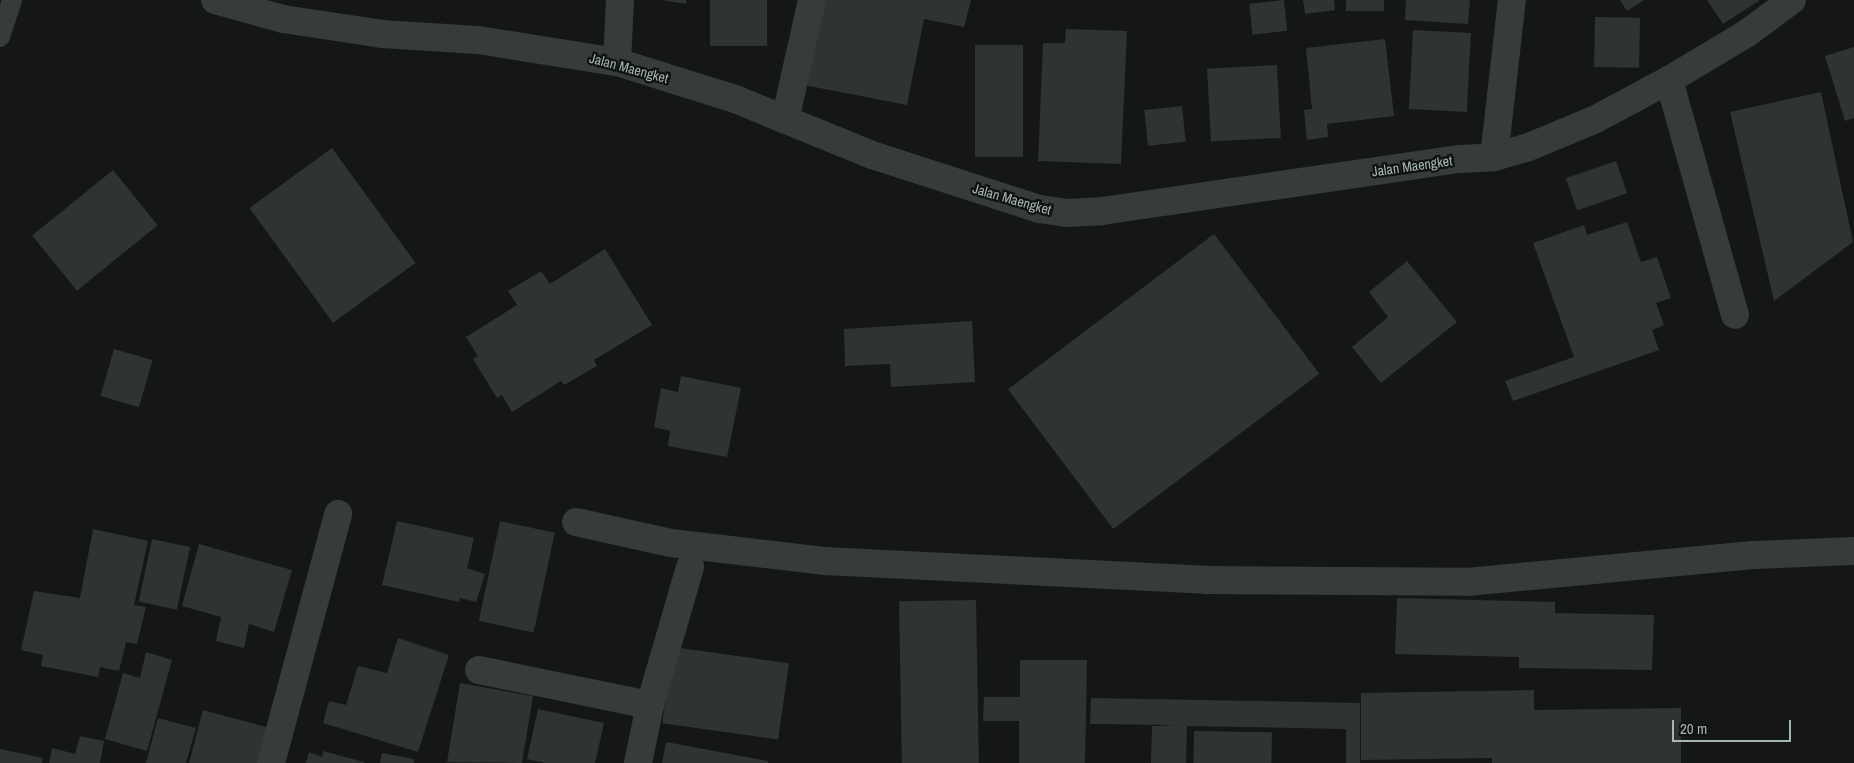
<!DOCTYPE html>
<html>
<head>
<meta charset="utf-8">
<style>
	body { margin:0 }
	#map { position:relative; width:1854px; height:763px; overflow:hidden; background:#151716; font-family:"Archivo Narrow",sans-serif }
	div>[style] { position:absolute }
	.building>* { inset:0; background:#2f3332; transform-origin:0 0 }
	.service>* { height:20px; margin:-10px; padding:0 10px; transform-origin:10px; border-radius:10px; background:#353c39 }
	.minor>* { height:28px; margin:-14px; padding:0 14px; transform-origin:14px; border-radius:14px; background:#353c39 }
	.tertiary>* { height:28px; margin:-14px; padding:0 14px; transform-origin:14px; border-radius:14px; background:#353c39 }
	span { translate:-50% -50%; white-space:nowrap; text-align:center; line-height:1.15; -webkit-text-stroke:4.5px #101211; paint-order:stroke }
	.street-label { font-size:14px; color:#a5b8ae }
	.scale { position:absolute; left:1672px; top:720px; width:119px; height:22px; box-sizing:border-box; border:2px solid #a5b8ae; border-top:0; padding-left:6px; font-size:15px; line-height:18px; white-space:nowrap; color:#a5b8ae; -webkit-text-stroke:4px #101211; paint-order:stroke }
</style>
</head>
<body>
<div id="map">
	<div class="building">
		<i style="clip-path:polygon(661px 0,686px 0,686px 4px)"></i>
		<i style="left:710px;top:0;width:57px;height:46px"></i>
		<i style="clip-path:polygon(822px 0,971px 0,964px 27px,924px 19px,907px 105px,804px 85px)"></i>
		<i style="left:1284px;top:0;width:31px;height:35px;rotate:84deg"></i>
		<i style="clip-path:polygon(1303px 0,1334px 0,1335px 10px,1305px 14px)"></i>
		<i style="left:1346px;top:0;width:38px;height:11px"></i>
		<i style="clip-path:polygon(1406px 0,1470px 0,1468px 24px,1405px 20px)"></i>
		<i style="clip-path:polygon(1620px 0,1644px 0,1627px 11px)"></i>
		<i style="clip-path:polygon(1707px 0,1760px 0,1723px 24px)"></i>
		<i style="left:1595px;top:17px;width:45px;height:50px;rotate:1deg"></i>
		<i style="clip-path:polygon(1066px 29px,1127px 31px,1121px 164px,1038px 161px,1043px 43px,1065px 43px)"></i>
		<i style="left:1413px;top:30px;width:58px;height:79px;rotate:3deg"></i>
		<i style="clip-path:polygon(1385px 39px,1394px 116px,1327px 124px,1328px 137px,1307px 140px,1304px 110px,1312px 109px,1306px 48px)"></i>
		<i style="left:975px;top:45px;width:48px;height:112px"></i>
		<i style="clip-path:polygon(1854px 47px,1854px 118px,1845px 121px,1825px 56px)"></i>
		<i style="left:1277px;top:65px;width:73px;height:70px;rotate:87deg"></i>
		<i style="clip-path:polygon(1821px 92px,1853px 242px,1774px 301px,1730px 112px)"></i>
		<i style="left:1182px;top:106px;width:36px;height:38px;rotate:84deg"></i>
		<i style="left:332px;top:148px;width:142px;height:102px;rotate:54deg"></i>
		<i style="left:1616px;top:161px;width:34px;height:53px;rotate:71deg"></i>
		<i style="left:113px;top:170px;width:71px;height:104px;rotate:51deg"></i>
		<i style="clip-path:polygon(1627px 222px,1641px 262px,1657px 257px,1671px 298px,1656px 303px,1664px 325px,1652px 330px,1659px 350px,1513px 401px,1505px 381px,1574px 357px,1533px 243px,1584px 225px,1587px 235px)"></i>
		<i style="left:1214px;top:234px;width:175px;height:258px;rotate:53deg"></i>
		<i style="clip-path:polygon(605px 249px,652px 325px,594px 360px,597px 366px,564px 385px,561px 381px,512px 412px,502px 395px,497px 398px,473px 359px,478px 356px,466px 337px,517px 305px,508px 291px,541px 271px,550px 284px)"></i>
		<i style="clip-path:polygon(1407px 261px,1457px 322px,1381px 383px,1352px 347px,1388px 317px,1369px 292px)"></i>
		<i style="clip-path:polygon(972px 321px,975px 382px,891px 387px,890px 364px,845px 366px,844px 329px)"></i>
		<i style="left:114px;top:349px;width:40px;height:49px;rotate:16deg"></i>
		<i style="clip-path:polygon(681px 376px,741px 388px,727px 457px,668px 446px,670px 431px,654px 427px,661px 388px,678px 392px)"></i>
		<i style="clip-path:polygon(397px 521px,474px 538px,467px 568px,485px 574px,476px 602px,460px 598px,459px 602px,382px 585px)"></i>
		<i style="left:500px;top:521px;width:56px;height:102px;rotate:12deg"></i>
		<i style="clip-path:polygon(93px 529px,148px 541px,134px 605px,146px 607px,137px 644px,126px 642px,119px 671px,100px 667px,98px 677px,41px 666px,43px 655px,21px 650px,34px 591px,80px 598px)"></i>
		<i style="left:152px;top:539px;width:39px;height:64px;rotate:12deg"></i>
		<i style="clip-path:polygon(199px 544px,292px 570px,274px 632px,249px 624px,244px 648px,216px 641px,221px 617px,182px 606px)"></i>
		<i style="clip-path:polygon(1397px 598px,1555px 602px,1555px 613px,1654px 615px,1652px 670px,1519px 668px,1519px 657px,1395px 654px)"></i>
		<i style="left:976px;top:600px;width:163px;height:77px;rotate:89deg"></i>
		<i style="clip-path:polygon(398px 638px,449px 655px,418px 752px,323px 723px,329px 701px,346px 705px,358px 666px,387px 673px)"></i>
		<i style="left:673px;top:647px;width:117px;height:77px;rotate:8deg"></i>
		<i style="clip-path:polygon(146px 652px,172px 660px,147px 751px,105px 739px,123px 673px,140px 678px)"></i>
		<i style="clip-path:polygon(1020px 660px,1087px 660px,1085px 763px,1019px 763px,1019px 721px,983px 721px,984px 697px,1020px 697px)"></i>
		<i style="clip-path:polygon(460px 683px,533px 696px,522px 763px,447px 762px)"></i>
		<i style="clip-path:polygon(1534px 690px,1534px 710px,1681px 708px,1681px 763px,1492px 763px,1492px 758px,1361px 760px,1361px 693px)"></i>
		<i style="clip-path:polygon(1091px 698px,1360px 703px,1360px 763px,1346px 763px,1346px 729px,1187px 726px,1186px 763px,1151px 763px,1152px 726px,1176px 725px,1090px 724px)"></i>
		<i style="clip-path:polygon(538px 709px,604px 723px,595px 763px,545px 763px,527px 759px)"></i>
		<i style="clip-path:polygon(203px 710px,270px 728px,260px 763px,189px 763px)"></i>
		<i style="clip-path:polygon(158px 718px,196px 728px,186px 763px,146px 763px)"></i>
		<i style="left:1194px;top:731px;width:78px;height:32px;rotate:1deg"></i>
		<i style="clip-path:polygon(80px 736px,104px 741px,100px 763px,49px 763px,52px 748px,75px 754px)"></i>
		<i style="clip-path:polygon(666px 742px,768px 761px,768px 763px,662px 763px)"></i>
		<i style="clip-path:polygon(0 749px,43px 758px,42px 763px,0 763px)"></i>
		<i style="clip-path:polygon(323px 751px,364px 762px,364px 763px,306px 763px,309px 752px,322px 757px)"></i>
		<i style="clip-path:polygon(382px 753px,414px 759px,414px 763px,380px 763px)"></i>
	</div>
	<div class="service">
		<i style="left:0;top:37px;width:39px;rotate:-72deg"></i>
	</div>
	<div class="minor">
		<i style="left:617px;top:62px;width:62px;rotate:-87.2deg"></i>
		<i style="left:1669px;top:80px;width:244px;rotate:74.3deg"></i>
		<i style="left:785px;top:120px;width:123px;rotate:-77.3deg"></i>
		<i style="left:1494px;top:157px;width:158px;rotate:-83.5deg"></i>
		<i style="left:576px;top:522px;width:97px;rotate:12.5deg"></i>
		<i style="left:671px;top:543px;width:154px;rotate:6.7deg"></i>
		<i style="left:824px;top:561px;width:382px;rotate:2.8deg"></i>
		<i style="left:1206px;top:580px;width:261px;rotate:0.4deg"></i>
		<i style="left:1467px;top:582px;width:287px;rotate:-5.4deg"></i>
		<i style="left:1753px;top:555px;width:101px;rotate:-2.3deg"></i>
		<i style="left:479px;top:670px;width:175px;rotate:11.6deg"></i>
		<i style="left:650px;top:705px;width:59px;rotate:101.7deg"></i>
		<i style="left:650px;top:705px;width:144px;rotate:-73.8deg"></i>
		<i style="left:271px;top:763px;width:258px;rotate:-74.9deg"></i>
	</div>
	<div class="tertiary">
		<i style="left:215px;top:0;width:71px;rotate:15.6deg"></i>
		<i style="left:283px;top:19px;width:100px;rotate:8.6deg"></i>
		<i style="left:382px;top:34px;width:96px;rotate:3.6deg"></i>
		<i style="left:478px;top:40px;width:141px;rotate:9deg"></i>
		<i style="left:617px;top:62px;width:124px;rotate:17.4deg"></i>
		<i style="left:735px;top:99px;width:148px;rotate:22.2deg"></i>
		<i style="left:872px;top:155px;width:176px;rotate:17.9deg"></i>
		<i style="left:1039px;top:209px;width:28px;rotate:8deg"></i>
		<i style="left:1067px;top:213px;width:35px;rotate:-3deg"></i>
		<i style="left:1102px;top:211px;width:362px;rotate:-8.3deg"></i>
		<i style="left:1460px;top:159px;width:34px;rotate:-3deg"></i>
		<i style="left:1494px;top:157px;width:33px;rotate:-16deg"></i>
		<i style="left:1526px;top:148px;width:74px;rotate:-22.4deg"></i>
		<i style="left:1594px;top:120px;width:85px;rotate:-28.1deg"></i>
		<i style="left:1669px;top:80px;width:90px;rotate:-30.9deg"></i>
		<i style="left:1746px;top:34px;width:57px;rotate:-36.5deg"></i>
	</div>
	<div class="street-label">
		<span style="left:629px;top:68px;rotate:15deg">Jalan Maengket</span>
		<span style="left:1412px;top:166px;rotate:-8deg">Jalan Maengket</span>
		<span style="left:1012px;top:199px;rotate:16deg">Jalan Maengket</span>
	</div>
	<div class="scale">20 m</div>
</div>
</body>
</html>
